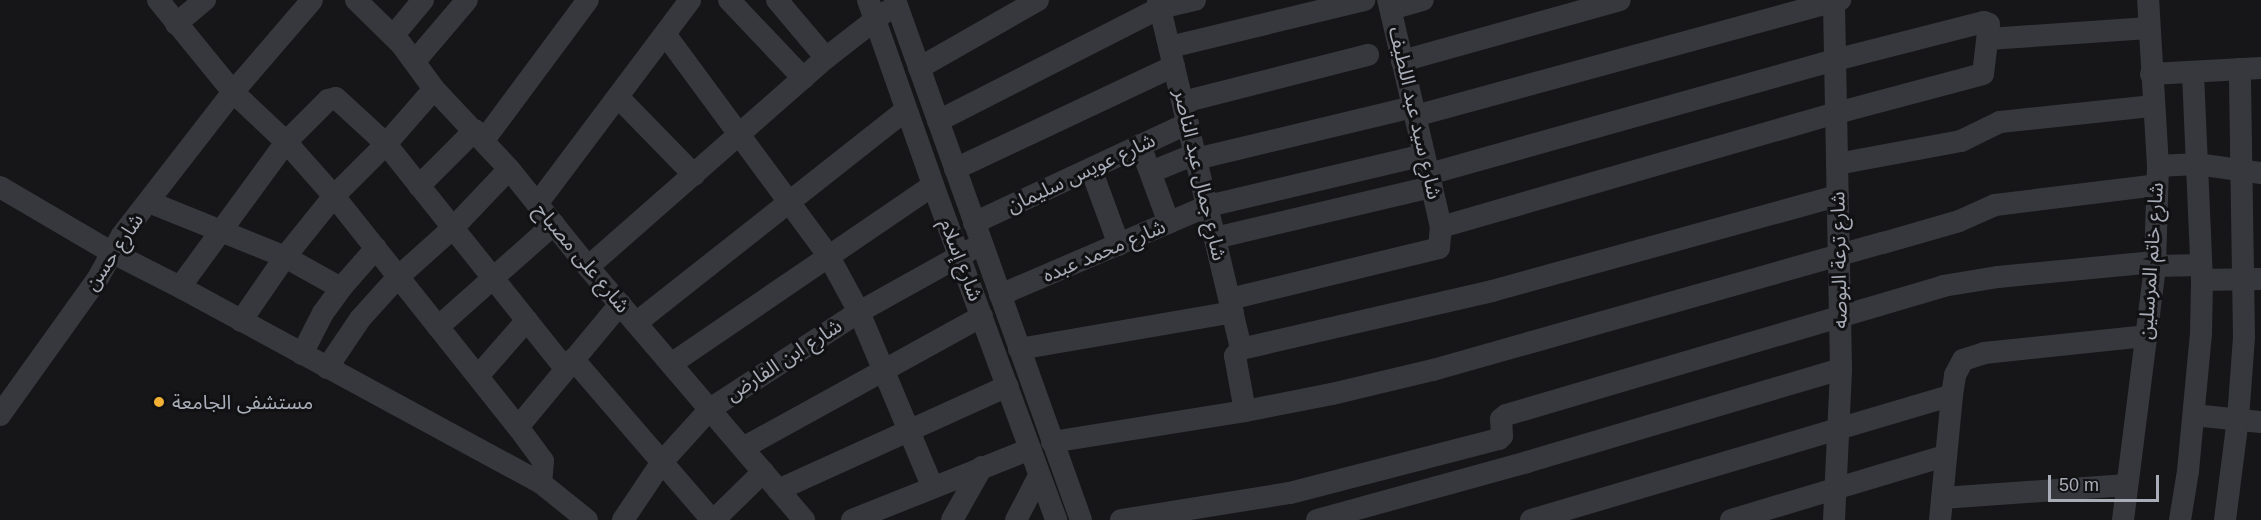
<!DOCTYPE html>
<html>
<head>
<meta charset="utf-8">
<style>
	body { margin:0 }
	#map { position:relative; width:2261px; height:520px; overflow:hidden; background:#161618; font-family:Arial,"Noto Sans Arabic",sans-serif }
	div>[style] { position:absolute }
	.minor>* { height:22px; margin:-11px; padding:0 11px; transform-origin:11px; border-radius:11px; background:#37383d }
	.dots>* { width:16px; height:16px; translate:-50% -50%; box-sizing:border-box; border:3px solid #111113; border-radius:50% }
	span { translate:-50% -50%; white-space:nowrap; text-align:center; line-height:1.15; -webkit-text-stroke:6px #111113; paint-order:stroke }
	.street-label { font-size:20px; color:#a8adb8 }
	.poi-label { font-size:20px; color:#a8adb8 }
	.left { translate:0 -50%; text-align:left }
	.scale { position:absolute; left:2048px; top:475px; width:111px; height:27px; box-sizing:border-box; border:3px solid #a8adb8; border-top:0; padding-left:8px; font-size:18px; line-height:21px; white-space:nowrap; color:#a8adb8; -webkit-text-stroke:4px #111113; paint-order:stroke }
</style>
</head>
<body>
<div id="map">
	<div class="minor">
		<i style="left:158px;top:0;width:119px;rotate:50.8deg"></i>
		<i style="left:233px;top:92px;width:73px;rotate:43.3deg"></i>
		<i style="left:286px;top:142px;width:72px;rotate:48.4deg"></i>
		<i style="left:334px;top:196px;width:295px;rotate:51.5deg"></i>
		<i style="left:518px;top:427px;width:42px;rotate:53.7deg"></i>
		<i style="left:543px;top:461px;width:22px;rotate:95deg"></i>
		<i style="left:356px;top:0;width:63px;rotate:44.4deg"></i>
		<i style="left:401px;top:44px;width:56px;rotate:53.7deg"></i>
		<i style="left:434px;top:89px;width:110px;rotate:46.8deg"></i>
		<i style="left:509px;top:169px;width:126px;rotate:51.1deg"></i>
		<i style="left:588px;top:267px;width:333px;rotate:49.5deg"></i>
		<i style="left:729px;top:0;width:108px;rotate:46.5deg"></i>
		<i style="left:777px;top:0;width:76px;rotate:49.8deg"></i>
		<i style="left:868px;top:0;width:196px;rotate:70.6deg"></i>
		<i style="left:933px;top:185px;width:357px;rotate:69.8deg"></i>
		<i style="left:895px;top:0;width:552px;rotate:70.32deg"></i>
		<i style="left:1158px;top:0;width:359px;rotate:76.6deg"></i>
		<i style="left:1391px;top:9px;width:33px;rotate:-16deg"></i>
		<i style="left:176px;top:24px;width:38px;rotate:-40deg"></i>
		<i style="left:665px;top:34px;width:275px;rotate:53.6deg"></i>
		<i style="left:828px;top:255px;width:65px;rotate:61.5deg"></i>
		<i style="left:859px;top:312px;width:189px;rotate:67.2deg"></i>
		<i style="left:393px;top:36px;width:47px;rotate:-50.2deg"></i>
		<i style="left:1988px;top:39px;width:161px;rotate:-3.9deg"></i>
		<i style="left:1170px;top:47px;width:200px;rotate:-13.6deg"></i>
		<i style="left:415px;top:61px;width:80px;rotate:-49.6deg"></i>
		<i style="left:1402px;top:61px;width:226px;rotate:-15.6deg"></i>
		<i style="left:919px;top:68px;width:137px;rotate:-29.7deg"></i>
		<i style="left:2151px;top:74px;width:110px;rotate:-3.1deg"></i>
		<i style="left:618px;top:97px;width:109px;rotate:45.7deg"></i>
		<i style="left:1183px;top:102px;width:191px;rotate:-14.3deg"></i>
		<i style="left:1415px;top:116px;width:441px;rotate:-15.3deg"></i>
		<i style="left:938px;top:121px;width:249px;rotate:-27deg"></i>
		<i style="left:1160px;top:8px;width:36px;rotate:-13deg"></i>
		<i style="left:484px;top:140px;width:174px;rotate:-53.4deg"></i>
		<i style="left:1140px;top:145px;width:83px;rotate:69.6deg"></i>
		<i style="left:1196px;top:159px;width:223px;rotate:-13.5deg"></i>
		<i style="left:1837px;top:164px;width:126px;rotate:-10.5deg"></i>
		<i style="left:1961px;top:141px;width:43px;rotate:-26deg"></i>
		<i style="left:2000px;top:122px;width:154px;rotate:-6deg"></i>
		<i style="left:2158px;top:166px;width:39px;rotate:-3deg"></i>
		<i style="left:2197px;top:164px;width:65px;rotate:8deg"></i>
		<i style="left:955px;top:169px;width:242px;rotate:-25.2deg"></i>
		<i style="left:1091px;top:169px;width:81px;rotate:69.8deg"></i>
		<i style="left:1151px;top:172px;width:48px;rotate:-22.2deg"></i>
		<i style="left:1429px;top:174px;width:422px;rotate:-15.7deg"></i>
		<i style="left:1835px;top:60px;width:154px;rotate:-14.3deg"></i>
		<i style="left:1984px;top:22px;width:5px;rotate:22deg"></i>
		<i style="left:1989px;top:24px;width:50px;rotate:96.8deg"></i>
		<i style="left:1983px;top:74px;width:152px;rotate:165.1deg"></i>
		<i style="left:1836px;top:113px;width:411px;rotate:163.9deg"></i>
		<i style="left:419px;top:186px;width:79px;rotate:-45deg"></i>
		<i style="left:0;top:187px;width:129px;rotate:30.4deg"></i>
		<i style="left:111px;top:252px;width:77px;rotate:26.9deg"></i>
		<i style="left:180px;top:287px;width:411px;rotate:28.5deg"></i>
		<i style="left:541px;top:483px;width:59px;rotate:38.8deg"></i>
		<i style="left:149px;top:202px;width:147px;rotate:22deg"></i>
		<i style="left:285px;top:257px;width:64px;rotate:29deg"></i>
		<i style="left:537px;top:204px;width:255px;rotate:-53.1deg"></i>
		<i style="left:974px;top:223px;width:236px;rotate:-25deg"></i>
		<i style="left:1215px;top:238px;width:222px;rotate:-13.3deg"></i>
		<i style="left:2155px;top:266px;width:46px;rotate:-1.2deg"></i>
		<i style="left:588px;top:267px;width:317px;rotate:-41.3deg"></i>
		<i style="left:826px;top:58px;width:75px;rotate:-37.9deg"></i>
		<i style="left:2202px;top:280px;width:59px;rotate:-1deg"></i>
		<i style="left:180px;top:287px;width:180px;rotate:-53.8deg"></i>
		<i style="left:286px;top:142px;width:59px;rotate:-45deg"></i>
		<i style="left:328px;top:100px;width:8px;rotate:-14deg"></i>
		<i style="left:336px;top:98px;width:68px;rotate:42.6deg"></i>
		<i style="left:386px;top:144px;width:287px;rotate:51.4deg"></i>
		<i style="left:1000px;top:295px;width:226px;rotate:-23.2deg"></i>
		<i style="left:1208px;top:206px;width:222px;rotate:-13.3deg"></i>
		<i style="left:1230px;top:299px;width:215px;rotate:-13.7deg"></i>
		<i style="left:1439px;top:248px;width:21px;rotate:-85deg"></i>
		<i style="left:1441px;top:227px;width:233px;rotate:-103.1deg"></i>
		<i style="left:241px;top:321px;width:78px;rotate:-55.5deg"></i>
		<i style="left:285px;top:257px;width:78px;rotate:-51.2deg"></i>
		<i style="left:334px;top:196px;width:74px;rotate:-45deg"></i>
		<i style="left:386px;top:144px;width:73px;rotate:-48.9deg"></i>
		<i style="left:636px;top:323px;width:344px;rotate:-38.3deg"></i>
		<i style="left:438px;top:327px;width:155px;rotate:-41.6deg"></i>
		<i style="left:1019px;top:349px;width:217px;rotate:-9.8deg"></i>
		<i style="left:302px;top:354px;width:46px;rotate:-62.9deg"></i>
		<i style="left:323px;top:313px;width:31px;rotate:-54deg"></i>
		<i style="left:341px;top:288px;width:53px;rotate:-48.8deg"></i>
		<i style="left:573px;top:359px;width:213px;rotate:49.2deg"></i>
		<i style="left:671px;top:364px;width:317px;rotate:-34.3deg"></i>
		<i style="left:327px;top:368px;width:59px;rotate:-56deg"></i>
		<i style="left:360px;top:319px;width:55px;rotate:-47.9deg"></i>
		<i style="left:397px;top:278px;width:75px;rotate:-41.8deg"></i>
		<i style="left:453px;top:228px;width:81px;rotate:-46.5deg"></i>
		<i style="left:478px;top:376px;width:74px;rotate:-48.8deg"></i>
		<i style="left:1245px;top:411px;width:56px;rotate:-100.3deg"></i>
		<i style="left:1235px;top:356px;width:9px;rotate:-49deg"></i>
		<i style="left:1241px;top:349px;width:258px;rotate:-13deg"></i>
		<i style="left:1492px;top:291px;width:359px;rotate:-15.4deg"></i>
		<i style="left:0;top:415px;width:168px;rotate:-54.4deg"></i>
		<i style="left:98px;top:278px;width:49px;rotate:-60.8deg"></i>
		<i style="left:122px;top:235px;width:181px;rotate:-52.2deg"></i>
		<i style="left:233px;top:92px;width:121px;rotate:-49.3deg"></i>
		<i style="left:2194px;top:415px;width:67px;rotate:6deg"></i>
		<i style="left:518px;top:427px;width:160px;rotate:-50.3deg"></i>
		<i style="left:1052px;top:442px;width:195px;rotate:-9.1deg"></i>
		<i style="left:1245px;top:411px;width:89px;rotate:-11.1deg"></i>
		<i style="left:1332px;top:394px;width:104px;rotate:-13.4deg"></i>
		<i style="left:1433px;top:370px;width:468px;rotate:-15.8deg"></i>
		<i style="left:1883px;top:243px;width:79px;rotate:-16.1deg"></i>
		<i style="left:1959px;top:221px;width:39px;rotate:-24deg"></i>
		<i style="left:1995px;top:205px;width:163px;rotate:-7deg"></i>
		<i style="left:743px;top:448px;width:273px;rotate:-28.9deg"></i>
		<i style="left:778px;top:490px;width:252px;rotate:-24.4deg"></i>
		<i style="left:1942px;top:498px;width:185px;rotate:-4deg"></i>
		<i style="left:623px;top:520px;width:70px;rotate:-56.1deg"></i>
		<i style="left:662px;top:462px;width:72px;rotate:-47.8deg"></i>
		<i style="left:710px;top:409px;width:178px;rotate:-33.1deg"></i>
		<i style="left:859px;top:312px;width:129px;rotate:-29.1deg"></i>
		<i style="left:714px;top:520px;width:69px;rotate:-44.4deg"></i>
		<i style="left:852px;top:520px;width:192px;rotate:-21.7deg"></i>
		<i style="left:952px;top:520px;width:61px;rotate:-60.5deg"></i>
		<i style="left:1016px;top:520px;width:50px;rotate:-62.4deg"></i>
		<i style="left:1121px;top:520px;width:171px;rotate:-9.1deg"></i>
		<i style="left:1290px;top:493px;width:216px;rotate:-14.5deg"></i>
		<i style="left:1499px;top:439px;width:4px;rotate:-45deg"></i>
		<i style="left:1502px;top:436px;width:17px;rotate:-93deg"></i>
		<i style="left:1501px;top:419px;width:6px;rotate:-39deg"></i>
		<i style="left:1506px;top:415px;width:456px;rotate:-16.4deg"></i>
		<i style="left:1943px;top:286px;width:56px;rotate:-9.3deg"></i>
		<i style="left:1998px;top:277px;width:157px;rotate:-5.5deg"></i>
		<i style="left:1317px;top:520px;width:218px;rotate:-15.4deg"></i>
		<i style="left:1527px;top:462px;width:327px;rotate:-16.5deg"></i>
		<i style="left:1531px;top:520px;width:439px;rotate:-16.5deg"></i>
		<i style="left:1731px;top:520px;width:222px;rotate:-16.7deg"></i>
		<i style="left:1834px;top:520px;width:151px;rotate:-87.3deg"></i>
		<i style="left:1841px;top:369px;width:369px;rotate:-91.1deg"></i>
		<i style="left:1940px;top:520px;width:126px;rotate:-84.5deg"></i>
		<i style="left:1952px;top:395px;width:20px;rotate:-81deg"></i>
		<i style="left:1955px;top:375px;width:17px;rotate:-62deg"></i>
		<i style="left:1963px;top:360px;width:22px;rotate:-18deg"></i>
		<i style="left:1984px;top:353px;width:162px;rotate:-6deg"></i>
		<i style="left:2123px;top:520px;width:256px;rotate:-82.8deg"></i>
		<i style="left:2155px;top:266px;width:100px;rotate:-88.3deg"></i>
		<i style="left:2158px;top:166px;width:166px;rotate:-93.4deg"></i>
		<i style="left:2180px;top:520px;width:50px;rotate:-80.7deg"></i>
		<i style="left:2188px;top:471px;width:139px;rotate:-84.6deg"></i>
		<i style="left:2201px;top:333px;width:53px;rotate:-88.9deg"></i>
		<i style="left:2202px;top:280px;width:208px;rotate:-92.5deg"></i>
		<i style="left:2225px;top:520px;width:102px;rotate:-82.7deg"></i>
		<i style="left:2238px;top:419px;width:82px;rotate:-85.8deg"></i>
		<i style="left:2244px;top:337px;width:268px;rotate:-90.9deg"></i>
	</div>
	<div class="dots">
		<i style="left:159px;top:402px;background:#f2b134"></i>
	</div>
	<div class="street-label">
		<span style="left:1415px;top:113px;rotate:77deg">شارع سيد عبد اللطيف</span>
		<span style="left:1081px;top:173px;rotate:-25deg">شارع عويس سليمان</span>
		<span style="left:1200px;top:175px;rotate:77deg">شارع جمال عبد الناصر</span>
		<span style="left:1104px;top:251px;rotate:-23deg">شارع محمد عبده</span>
		<span style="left:114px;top:252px;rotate:-56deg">شارع حسن</span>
		<span style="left:582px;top:258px;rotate:50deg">شارع على مصباح</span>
		<span style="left:961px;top:260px;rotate:69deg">شارع إسلام</span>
		<span style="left:1839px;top:260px;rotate:-91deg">شارع ترعة البوصه</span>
		<span style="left:2151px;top:261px;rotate:-86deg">شارع خاتم المرسلين</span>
		<span style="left:784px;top:360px;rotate:-33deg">شارع ابن الفارض</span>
	</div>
	<div class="poi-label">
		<span class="left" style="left:172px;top:402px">مستشفى الجامعة</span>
	</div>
	<div class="scale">50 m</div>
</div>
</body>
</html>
